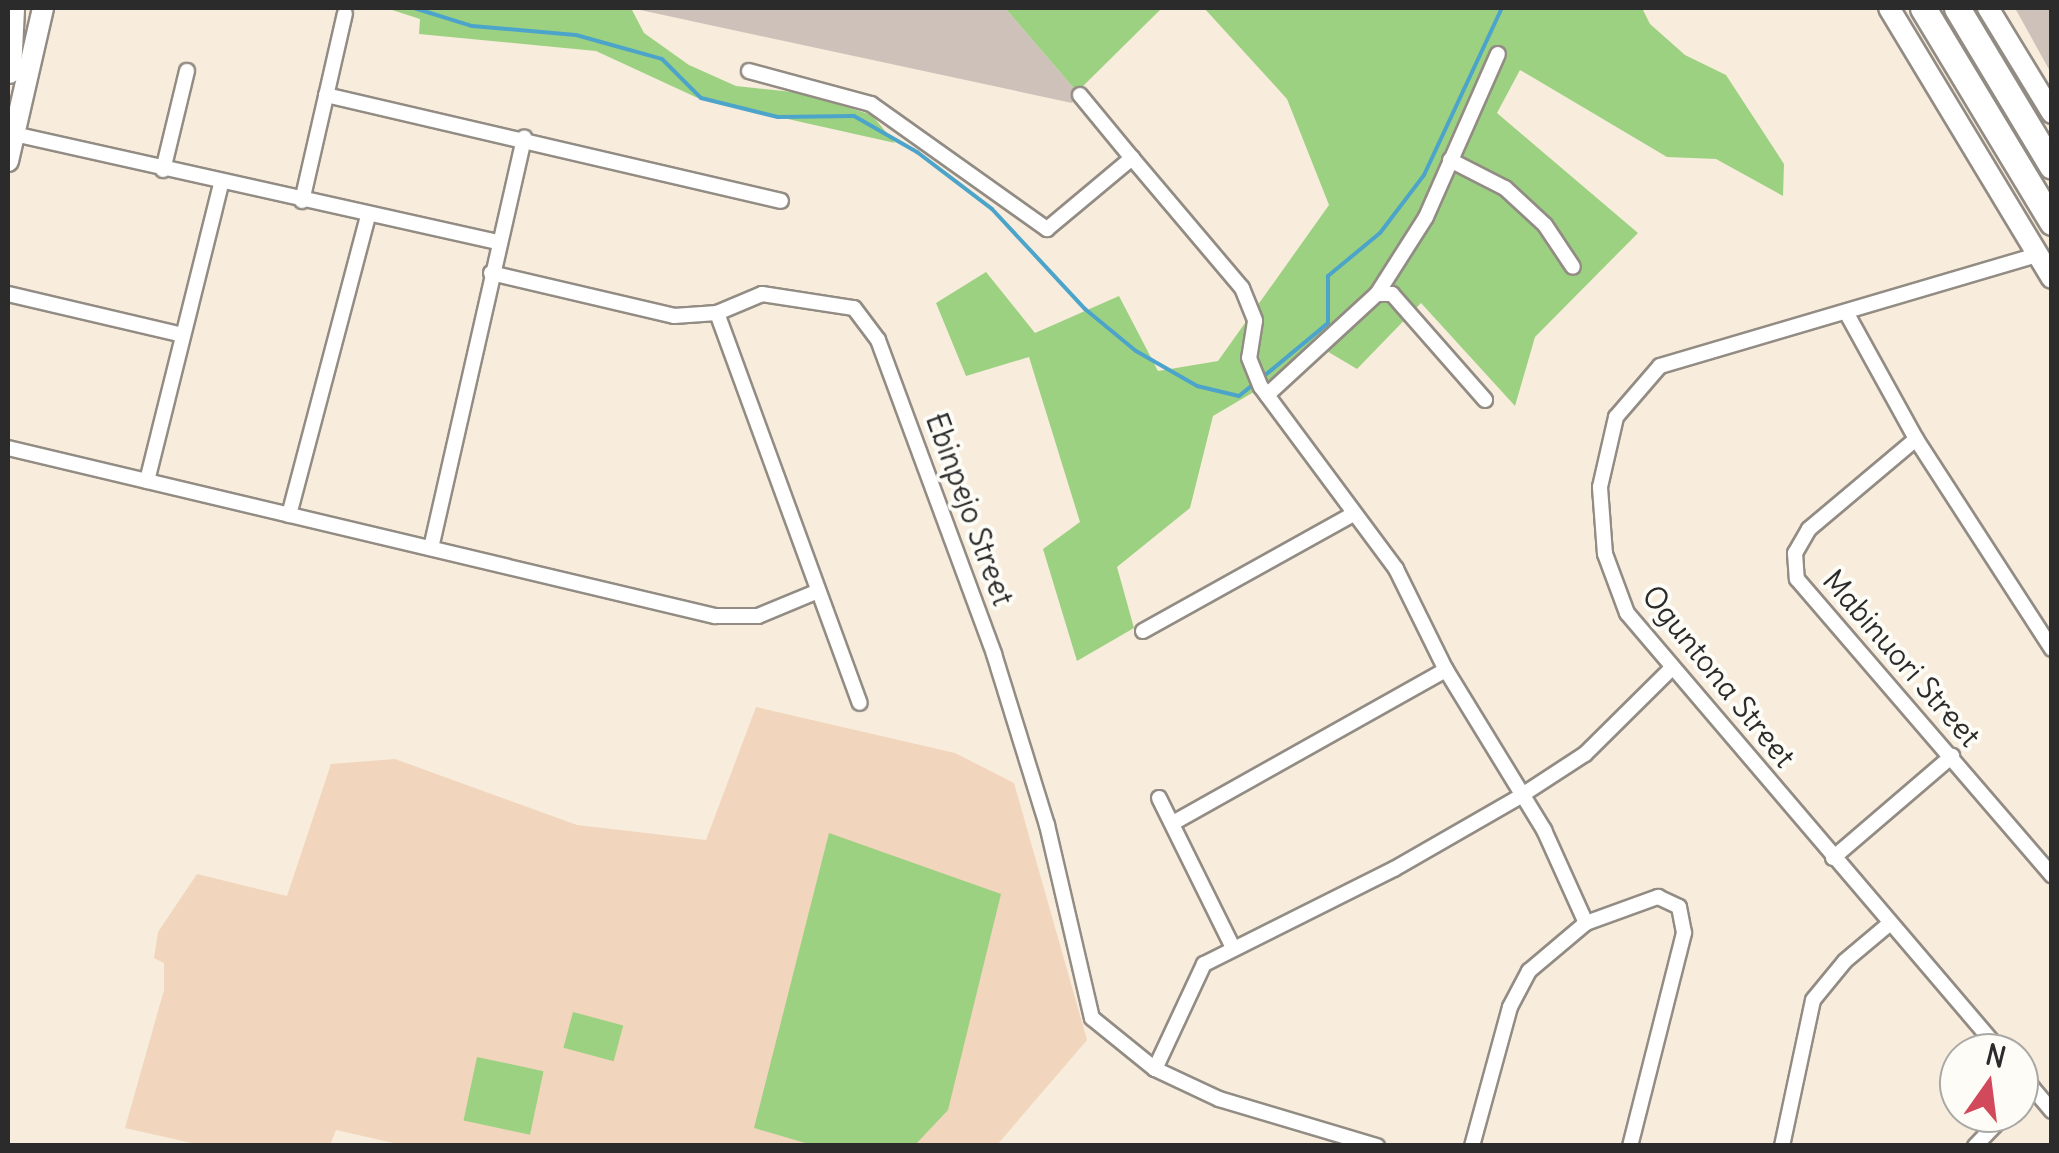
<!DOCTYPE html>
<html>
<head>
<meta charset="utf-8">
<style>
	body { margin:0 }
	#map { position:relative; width:2059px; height:1153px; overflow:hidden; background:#f8eddc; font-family:Delius,sans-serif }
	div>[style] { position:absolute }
	.built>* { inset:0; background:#f1d5bd }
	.industrial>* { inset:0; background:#cec1ba }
	.green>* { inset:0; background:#9dd182; transform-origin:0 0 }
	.stream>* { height:4px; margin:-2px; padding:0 2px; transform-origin:2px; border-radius:2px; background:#4da4ca }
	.roads { filter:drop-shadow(2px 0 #928c84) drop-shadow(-2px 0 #928c84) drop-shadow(0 2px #928c84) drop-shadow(0 -2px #928c84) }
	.minor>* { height:14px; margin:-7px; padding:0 7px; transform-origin:7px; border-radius:7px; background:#fff }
	.primary>* { height:20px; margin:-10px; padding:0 10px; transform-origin:10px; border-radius:10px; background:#fff }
	.motorway>* { height:25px; margin:-12.5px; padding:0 12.5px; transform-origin:12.5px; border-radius:12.5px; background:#fff }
	span { translate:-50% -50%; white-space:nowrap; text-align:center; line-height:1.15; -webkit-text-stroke:8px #fdfcf7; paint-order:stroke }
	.street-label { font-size:30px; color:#2b2b2b }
	.frame { position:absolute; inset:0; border:10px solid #2b2b2b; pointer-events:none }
	.north { position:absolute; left:1939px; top:1033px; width:100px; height:100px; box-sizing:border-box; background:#fdfcf7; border:2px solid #a9a8a5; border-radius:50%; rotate:14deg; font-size:28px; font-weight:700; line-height:40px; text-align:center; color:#2b2b2b }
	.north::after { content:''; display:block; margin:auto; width:35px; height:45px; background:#d1495b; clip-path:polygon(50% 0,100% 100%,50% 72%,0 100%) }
</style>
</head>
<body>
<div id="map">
	<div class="built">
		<i style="clip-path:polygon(756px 707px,955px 753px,1014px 783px,1087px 1040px,997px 1145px,407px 1146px,336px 1130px,330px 1145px,205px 1146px,125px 1128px,164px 990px,164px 963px,154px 958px,158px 932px,197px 874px,287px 896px,331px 764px,395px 759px,577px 825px,706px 840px)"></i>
	</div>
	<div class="industrial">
		<i style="clip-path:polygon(631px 8px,1005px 8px,1077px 92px,1072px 103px)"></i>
		<i style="clip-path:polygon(2015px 8px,2051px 8px,2051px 73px)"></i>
	</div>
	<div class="green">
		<i style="clip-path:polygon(386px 8px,631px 8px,644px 33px,689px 65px,736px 86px,802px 93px,872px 115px,895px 143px,702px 100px,596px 51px,419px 34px,420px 19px)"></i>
		<i style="clip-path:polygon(1005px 8px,1162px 8px,1077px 92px)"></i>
		<i style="clip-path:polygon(1204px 8px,1642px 8px,1650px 24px,1685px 55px,1726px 75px,1784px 164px,1783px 196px,1716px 159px,1667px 157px,1520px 70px,1497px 113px,1638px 233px,1535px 337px,1515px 406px,1421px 303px,1357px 369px,1325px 350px,1213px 416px,1190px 508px,1117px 567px,1134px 628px,1077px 661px,1043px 549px,1080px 522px,1029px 357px,966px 376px,936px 303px,986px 272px,1035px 333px,1119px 296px,1158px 371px,1218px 361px,1329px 205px,1287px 99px)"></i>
		<i style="clip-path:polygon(829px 833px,1001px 894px,948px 1110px,915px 1145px,812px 1145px,754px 1128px)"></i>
		<i style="left:573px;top:1012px;width:52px;height:37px;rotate:15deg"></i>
		<i style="left:477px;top:1057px;width:68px;height:65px;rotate:12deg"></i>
	</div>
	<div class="stream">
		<i style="left:414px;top:8px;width:61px;rotate:17.2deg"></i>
		<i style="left:472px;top:26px;width:104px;rotate:4.9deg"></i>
		<i style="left:576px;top:35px;width:89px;rotate:15.6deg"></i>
		<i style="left:662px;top:59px;width:55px;rotate:45deg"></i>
		<i style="left:701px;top:98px;width:79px;rotate:13.9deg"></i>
		<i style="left:778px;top:117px;width:76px;rotate:-0.8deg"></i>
		<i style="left:854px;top:116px;width:73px;rotate:29.7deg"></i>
		<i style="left:917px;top:152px;width:94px;rotate:37.2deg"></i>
		<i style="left:992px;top:209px;width:137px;rotate:47.1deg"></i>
		<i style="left:1085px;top:309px;width:66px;rotate:39.5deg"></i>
		<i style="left:1136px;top:351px;width:70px;rotate:29.8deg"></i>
		<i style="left:1197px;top:386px;width:43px;rotate:13.4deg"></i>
		<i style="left:1239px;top:396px;width:22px;rotate:-39deg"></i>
		<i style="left:1264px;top:376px;width:83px;rotate:-39.6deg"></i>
		<i style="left:1328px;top:323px;width:47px;rotate:-90deg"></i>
		<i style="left:1328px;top:276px;width:67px;rotate:-39.6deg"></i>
		<i style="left:1380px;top:233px;width:73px;rotate:-52.8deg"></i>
		<i style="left:1424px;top:175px;width:184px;rotate:-65deg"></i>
	</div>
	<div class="roads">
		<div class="minor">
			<i style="left:749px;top:71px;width:126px;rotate:15.1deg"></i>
			<i style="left:871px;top:104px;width:216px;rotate:35.4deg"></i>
			<i style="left:1047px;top:229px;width:111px;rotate:-39.9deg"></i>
			<i style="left:1132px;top:158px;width:170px;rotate:49.8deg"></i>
			<i style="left:1242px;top:288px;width:35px;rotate:68deg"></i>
			<i style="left:1255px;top:321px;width:37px;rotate:99deg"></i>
			<i style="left:1249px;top:358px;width:31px;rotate:68deg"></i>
			<i style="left:1261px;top:387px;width:227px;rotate:53.4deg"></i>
			<i style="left:1396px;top:569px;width:113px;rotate:63.7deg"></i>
			<i style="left:1446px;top:670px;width:188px;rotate:58.5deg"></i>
			<i style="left:1544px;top:830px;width:102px;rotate:65.7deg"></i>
			<i style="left:326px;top:95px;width:467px;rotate:13.1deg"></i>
			<i style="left:1080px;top:95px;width:82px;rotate:50.5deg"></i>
			<i style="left:14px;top:134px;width:496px;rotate:12.6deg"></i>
			<i style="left:1450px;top:160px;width:62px;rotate:27deg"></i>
			<i style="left:1505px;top:188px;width:54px;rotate:42.8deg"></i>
			<i style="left:1545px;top:225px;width:50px;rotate:56.3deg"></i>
			<i style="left:163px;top:170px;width:102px;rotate:-76.4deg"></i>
			<i style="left:302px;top:201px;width:192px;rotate:-77.1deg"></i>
			<i style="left:491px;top:273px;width:188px;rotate:13.2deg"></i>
			<i style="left:674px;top:316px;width:43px;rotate:-4deg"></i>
			<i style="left:717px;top:313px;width:49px;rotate:-22.9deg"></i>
			<i style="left:762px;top:294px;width:93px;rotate:8.7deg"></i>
			<i style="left:854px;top:308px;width:40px;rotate:53deg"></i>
			<i style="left:878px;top:340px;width:335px;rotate:69.7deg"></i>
			<i style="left:994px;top:654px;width:179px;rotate:72.8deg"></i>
			<i style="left:1047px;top:825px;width:198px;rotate:76.9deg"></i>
			<i style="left:1092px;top:1018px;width:81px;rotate:39deg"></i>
			<i style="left:1155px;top:1069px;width:71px;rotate:25.1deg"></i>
			<i style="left:1219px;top:1099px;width:165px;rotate:16.6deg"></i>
			<i style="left:8px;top:294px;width:176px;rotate:13.2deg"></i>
			<i style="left:1377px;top:294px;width:91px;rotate:-57.5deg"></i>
			<i style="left:1426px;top:217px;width:178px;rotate:-66.2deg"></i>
			<i style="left:1846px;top:312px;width:145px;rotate:61.1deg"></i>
			<i style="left:1916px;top:439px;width:250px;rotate:57.1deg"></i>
			<i style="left:717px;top:313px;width:415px;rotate:69.9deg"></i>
			<i style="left:1267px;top:395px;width:149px;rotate:-42.6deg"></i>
			<i style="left:1377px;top:294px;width:15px"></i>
			<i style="left:1392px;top:294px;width:141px;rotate:48.7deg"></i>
			<i style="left:1916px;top:439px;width:140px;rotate:139.9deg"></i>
			<i style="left:1809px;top:529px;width:28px;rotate:120deg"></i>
			<i style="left:1795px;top:553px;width:26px;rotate:86deg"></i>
			<i style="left:1797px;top:579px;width:391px;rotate:49.3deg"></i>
			<i style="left:8px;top:448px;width:727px;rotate:13.37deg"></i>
			<i style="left:715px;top:616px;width:43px"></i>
			<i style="left:758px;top:616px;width:63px;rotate:-22.5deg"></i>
			<i style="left:147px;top:481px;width:306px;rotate:-76deg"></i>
			<i style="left:289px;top:515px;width:310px;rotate:-75.2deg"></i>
			<i style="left:431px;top:548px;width:421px;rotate:-77.2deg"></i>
			<i style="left:1143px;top:631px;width:240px;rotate:-29.1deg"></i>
			<i style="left:1159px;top:798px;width:165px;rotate:63.7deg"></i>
			<i style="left:1173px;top:823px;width:313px;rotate:-29.3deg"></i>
			<i style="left:1833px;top:858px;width:157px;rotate:-40.6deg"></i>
			<i style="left:2002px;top:1053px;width:578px;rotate:-130.44deg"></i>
			<i style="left:1627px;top:613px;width:63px;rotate:-110.4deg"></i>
			<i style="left:1605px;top:554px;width:67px;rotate:-94.3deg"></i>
			<i style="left:1600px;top:487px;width:72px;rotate:-77.1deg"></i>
			<i style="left:1616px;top:417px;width:67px;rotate:-49.2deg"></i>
			<i style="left:1660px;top:366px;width:393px;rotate:-16.4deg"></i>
			<i style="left:1155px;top:1069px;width:116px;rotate:-65deg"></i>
			<i style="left:1204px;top:964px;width:212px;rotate:-26.6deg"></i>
			<i style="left:1394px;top:869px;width:144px;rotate:-29.9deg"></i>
			<i style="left:1519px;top:797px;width:79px;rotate:-33.1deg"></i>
			<i style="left:1585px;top:754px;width:122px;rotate:-44.7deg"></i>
			<i style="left:2019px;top:1072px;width:51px;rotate:49.8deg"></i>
			<i style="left:2019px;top:1101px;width:19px;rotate:-47deg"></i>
			<i style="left:1472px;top:1146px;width:144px;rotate:-74.7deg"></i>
			<i style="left:1510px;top:1007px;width:41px;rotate:-62.2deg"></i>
			<i style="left:1529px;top:971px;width:75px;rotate:-40.1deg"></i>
			<i style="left:1586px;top:923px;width:77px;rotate:-19.9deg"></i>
			<i style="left:1658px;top:897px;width:23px;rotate:25deg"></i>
			<i style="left:1679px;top:907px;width:26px;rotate:79deg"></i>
			<i style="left:1684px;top:933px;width:220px;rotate:104.2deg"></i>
			<i style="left:1782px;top:1146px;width:149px;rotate:-78deg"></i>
			<i style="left:1813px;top:1000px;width:50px;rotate:-50.6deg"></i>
			<i style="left:1845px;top:961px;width:57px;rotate:-40.1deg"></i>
			<i style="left:1975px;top:1146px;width:46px;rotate:-45.9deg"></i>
		</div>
		<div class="primary">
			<i style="left:1889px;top:8px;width:315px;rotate:58.9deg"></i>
			<i style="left:1988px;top:8px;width:123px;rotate:58.6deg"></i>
			<i style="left:8px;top:161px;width:157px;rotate:-77.1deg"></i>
		</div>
		<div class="motorway">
			<i style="left:1923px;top:8px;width:250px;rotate:58.9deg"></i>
			<i style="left:1957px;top:8px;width:184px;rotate:59deg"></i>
			<i style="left:8px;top:70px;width:62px;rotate:-87.2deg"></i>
		</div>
	</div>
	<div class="street-label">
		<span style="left:970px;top:509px;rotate:70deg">Ebinpejo Street</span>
		<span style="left:1902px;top:658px;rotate:49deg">Mabinuori Street</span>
		<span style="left:1719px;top:676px;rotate:51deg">Oguntona Street</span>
	</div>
	<div class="frame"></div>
	<div class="north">N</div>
</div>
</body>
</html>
